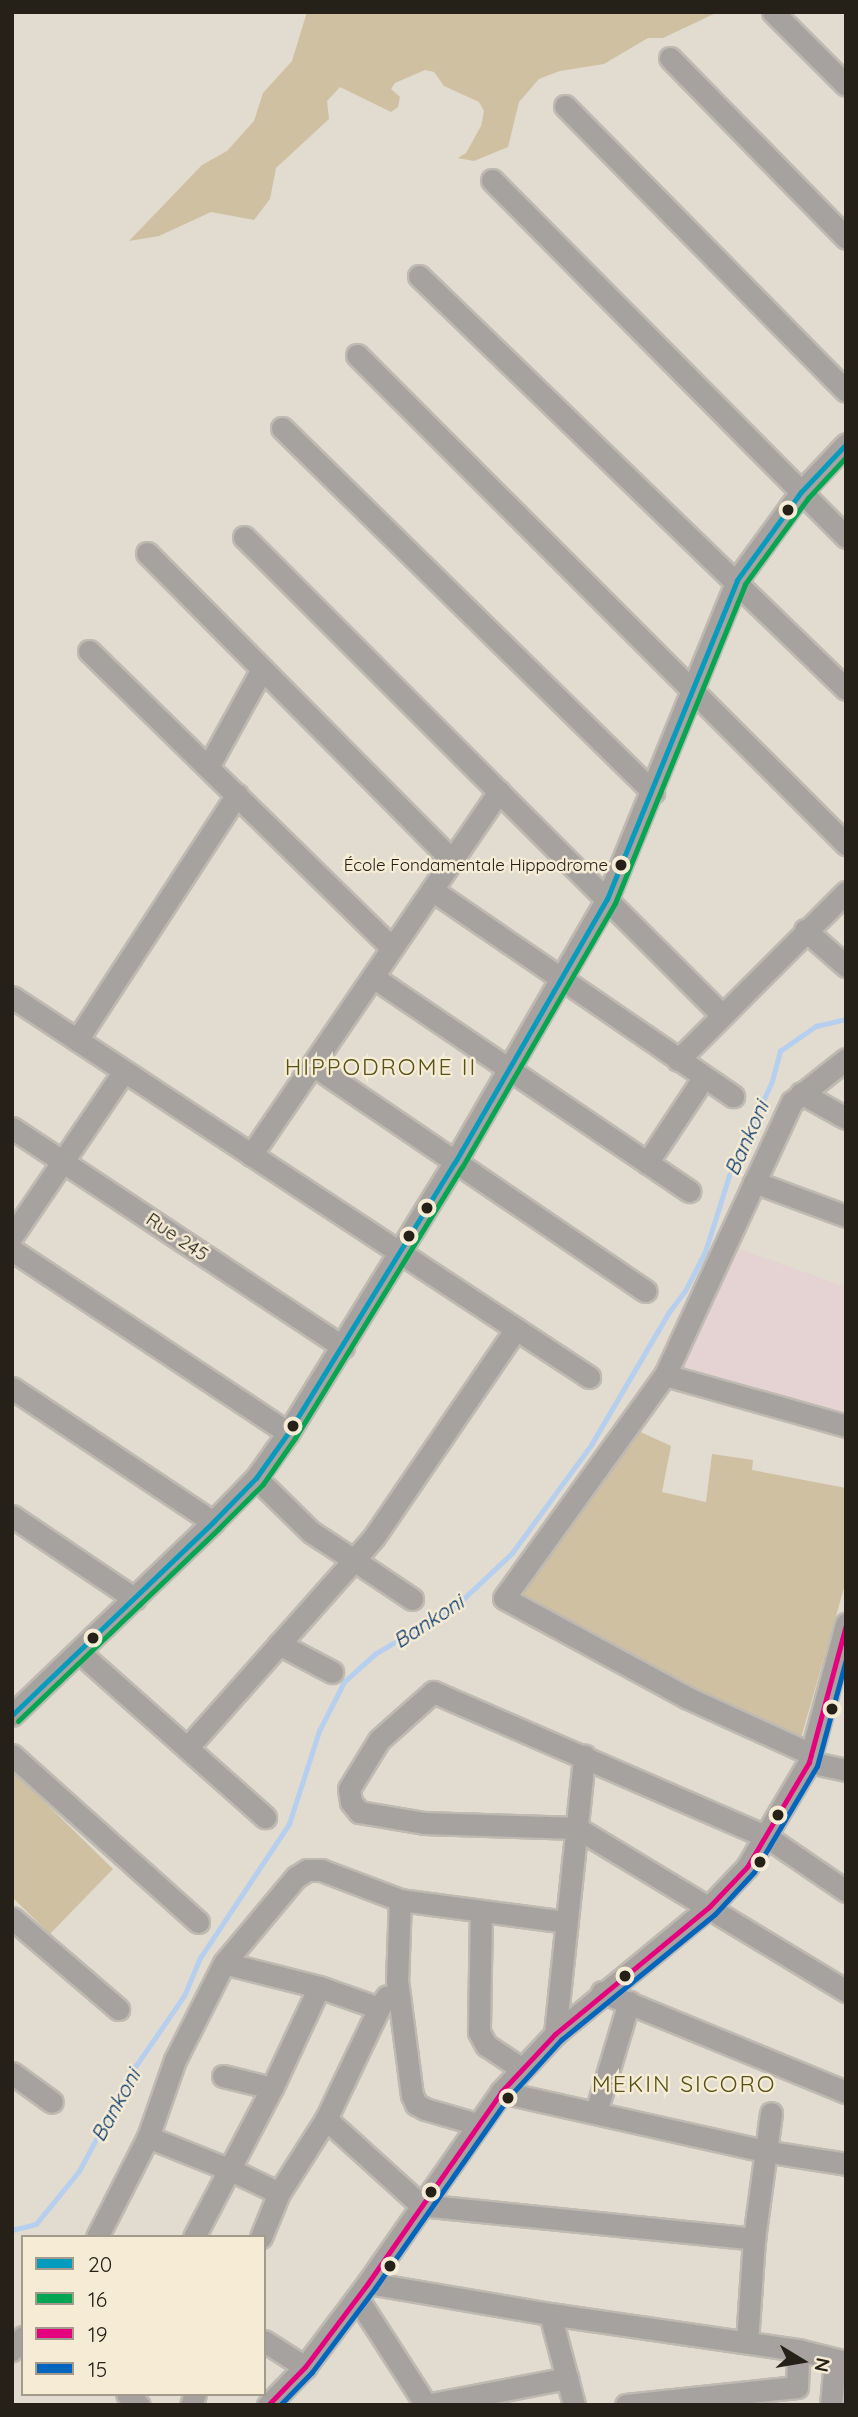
<!DOCTYPE html>
<html>
<head>
<meta charset="utf-8">
<style>
	body { margin:0 }
	#map { position:relative; width:858px; height:2417px; overflow:hidden; background:#e1dbd0; font-family:Quicksand,sans-serif }
	div>[style] { position:absolute }
	.commercial>* { inset:0; background:#e4d3d2 }
	.green>* { inset:0; background:#d0c0a2 }
	.stream>* { height:4.5px; margin:-2.25px; padding:0 2.25px; transform-origin:2.25px; border-radius:2.25px; background:#b6cfee }
	.roads { filter:drop-shadow(2px 0 #beb9b1) drop-shadow(-2px 0 #beb9b1) drop-shadow(0 2px #beb9b1) drop-shadow(0 -2px #beb9b1) }
	.minor>* { height:21px; margin:-10.5px; padding:0 10.5px; transform-origin:10.5px; border-radius:10.5px; background:#a6a29f }
	.bus-1>* { height:5px; margin:-2.5px; padding:0 2.5px; transform-origin:2.5px; border-radius:2.5px; background:#049bbc }
	.bus-2>* { height:5px; margin:-2.5px; padding:0 2.5px; transform-origin:2.5px; border-radius:2.5px; background:#00a651 }
	.bus-3>* { height:5px; margin:-2.5px; padding:0 2.5px; transform-origin:2.5px; border-radius:2.5px; background:#e5007d }
	.bus-4>* { height:5px; margin:-2.5px; padding:0 2.5px; transform-origin:2.5px; border-radius:2.5px; background:#0065bd }
	.dots>* { width:19px; height:19px; translate:-50% -50%; box-sizing:border-box; border:4px solid #f6ebd5; border-radius:50% }
	span { translate:-50% -50%; white-space:nowrap; text-align:center; line-height:1.15; -webkit-text-stroke:5px #f6ebd5; paint-order:stroke }
	.bus-label { font-size:17px; color:#252119 }
	.right { translate:-100% -50%; text-align:right }
	.street-label { font-size:19px; color:#252119 }
	.water-label { font-size:21px; color:#05386d; font-style:italic }
	.quarter-label { font-size:23px; color:#575215; letter-spacing:2px }
	.frame { position:absolute; inset:0; border:14px solid #252119; pointer-events:none }
	.legend { position:absolute; left:21px; top:2235px; width:245px; height:161px; box-sizing:border-box; background:#f6ebd5; border:2px solid #a29a8a; margin:0; padding:9px 12px; list-style:none; font-size:21px; color:#252119 }
	.legend li { display:flex; align-items:center; gap:14px; height:35px }
	.legend b { width:35px; border:2px solid #a29a8a }
	.north { position:absolute; left:767px; top:2326px; width:70px; height:70px; -webkit-text-stroke:5px #f6ebd5; paint-order:stroke; rotate:101deg; font-size:19px; font-weight:700; line-height:28px; text-align:center; color:#252119 }
	.north::after { content:''; display:block; margin:auto; width:24px; height:32px; background:#252119; clip-path:polygon(50% 0,100% 100%,50% 72%,0 100%) }
</style>
</head>
<body>
<div id="map">
	<div class="commercial">
		<i style="clip-path:polygon(722px 1243px,846px 1287px,846px 1417px,677px 1369px)"></i>
	</div>
	<div class="green">
		<i style="clip-path:polygon(307px 12px,718px 12px,663px 38px,648px 38px,604px 64px,560px 71px,539px 79px,519px 102px,508px 147px,474px 161px,458px 158px,466px 153px,481px 126px,484px 111px,479px 102px,444px 86px,434px 72px,425px 70px,395px 83px,391px 89px,400px 97px,398px 107px,391px 112px,340px 87px,327px 101px,329px 119px,276px 168px,270px 199px,254px 220px,211px 212px,159px 236px,129px 241px,202px 165px,227px 151px,254px 121px,263px 93px,292px 61px)"></i>
		<i style="clip-path:polygon(632px 1428px,671px 1446px,662px 1492px,706px 1502px,712px 1454px,753px 1460px,752px 1470px,846px 1488px,846px 1581px,801px 1738px,692px 1694px,660px 1670px,520px 1597px)"></i>
		<i style="clip-path:polygon(12px 1770px,113px 1869px,50px 1934px,12px 1897px)"></i>
	</div>
	<div class="stream">
		<i style="left:12px;top:2230px;width:25px;rotate:-14deg"></i>
		<i style="left:36px;top:2224px;width:68px;rotate:-50.9deg"></i>
		<i style="left:79px;top:2171px;width:118px;rotate:-61.7deg"></i>
		<i style="left:135px;top:2067px;width:86px;rotate:-55.4deg"></i>
		<i style="left:184px;top:1996px;width:41px;rotate:-67.2deg"></i>
		<i style="left:200px;top:1958px;width:161px;rotate:-56.4deg"></i>
		<i style="left:289px;top:1824px;width:98px;rotate:-72.1deg"></i>
		<i style="left:319px;top:1731px;width:55px;rotate:-63deg"></i>
		<i style="left:344px;top:1682px;width:42px;rotate:-42.1deg"></i>
		<i style="left:375px;top:1654px;width:94px;rotate:-30.7deg"></i>
		<i style="left:456px;top:1606px;width:77px;rotate:-43.4deg"></i>
		<i style="left:512px;top:1553px;width:134px;rotate:-53.8deg"></i>
		<i style="left:591px;top:1445px;width:154px;rotate:-59.6deg"></i>
		<i style="left:669px;top:1312px;width:26px;rotate:-53deg"></i>
		<i style="left:685px;top:1291px;width:44px;rotate:-62.9deg"></i>
		<i style="left:705px;top:1252px;width:80px;rotate:-72.5deg"></i>
		<i style="left:729px;top:1176px;width:104px;rotate:-65.6deg"></i>
		<i style="left:772px;top:1081px;width:31px;rotate:-75deg"></i>
		<i style="left:780px;top:1051px;width:44px;rotate:-34.8deg"></i>
		<i style="left:816px;top:1026px;width:31px;rotate:-13deg"></i>
	</div>
	<div class="roads">
		<div class="minor">
			<i style="left:773px;top:12px;width:103px;rotate:45deg"></i>
			<i style="left:670px;top:58px;width:252px;rotate:45.6deg"></i>
			<i style="left:565px;top:106px;width:400px;rotate:45.4deg"></i>
			<i style="left:492px;top:180px;width:503px;rotate:45.24deg"></i>
			<i style="left:419px;top:276px;width:594px;rotate:44.05deg"></i>
			<i style="left:357px;top:355px;width:692px;rotate:45deg"></i>
			<i style="left:282px;top:428px;width:520px;rotate:44.45deg"></i>
			<i style="left:244px;top:537px;width:675px;rotate:45deg"></i>
			<i style="left:147px;top:553px;width:433px;rotate:45.2deg"></i>
			<i style="left:89px;top:651px;width:424px;rotate:44.4deg"></i>
			<i style="left:208px;top:767px;width:112px;rotate:-61.1deg"></i>
			<i style="left:432px;top:890px;width:365px;rotate:34.4deg"></i>
			<i style="left:805px;top:930px;width:55px;rotate:41.3deg"></i>
			<i style="left:373px;top:977px;width:382px;rotate:34.1deg"></i>
			<i style="left:12px;top:997px;width:691px;rotate:33.37deg"></i>
			<i style="left:77px;top:1040px;width:293px;rotate:-56.9deg"></i>
			<i style="left:678px;top:1060px;width:238px;rotate:-45deg"></i>
			<i style="left:313px;top:1065px;width:402px;rotate:34.2deg"></i>
			<i style="left:801px;top:1093px;width:51px;rotate:29.1deg"></i>
			<i style="left:12px;top:1128px;width:397px;rotate:33.5deg"></i>
			<i style="left:251px;top:1155px;width:440px;rotate:-55.7deg"></i>
			<i style="left:647px;top:1163px;width:103px;rotate:-56.5deg"></i>
			<i style="left:754px;top:1182px;width:98px;rotate:20.3deg"></i>
			<i style="left:12px;top:1236px;width:199px;rotate:-55.8deg"></i>
			<i style="left:12px;top:1250px;width:331px;rotate:33.5deg"></i>
			<i style="left:665px;top:1375px;width:188px;rotate:15.7deg"></i>
			<i style="left:12px;top:1388px;width:242px;rotate:33.7deg"></i>
			<i style="left:12px;top:1516px;width:148px;rotate:34deg"></i>
			<i style="left:412px;top:1599px;width:70px;rotate:-146.1deg"></i>
			<i style="left:354px;top:1560px;width:30px;rotate:-49deg"></i>
			<i style="left:374px;top:1537px;width:252px;rotate:-55.7deg"></i>
			<i style="left:279px;top:1644px;width:60px;rotate:27.8deg"></i>
			<i style="left:79px;top:1652px;width:249px;rotate:41.6deg"></i>
			<i style="left:12px;top:1715px;width:279px;rotate:-43.8deg"></i>
			<i style="left:213px;top:1522px;width:62px;rotate:-45.7deg"></i>
			<i style="left:256px;top:1478px;width:55px;rotate:-54.6deg"></i>
			<i style="left:288px;top:1433px;width:318px;rotate:-58.4deg"></i>
			<i style="left:455px;top:1162px;width:304px;rotate:-60deg"></i>
			<i style="left:607px;top:899px;width:344px;rotate:-67.8deg"></i>
			<i style="left:737px;top:580px;width:109px;rotate:-54deg"></i>
			<i style="left:801px;top:492px;width:66px;rotate:-46.8deg"></i>
			<i style="left:187px;top:1748px;width:251px;rotate:-48.4deg"></i>
			<i style="left:354px;top:1560px;width:51px;rotate:-146.9deg"></i>
			<i style="left:311px;top:1532px;width:77px;rotate:-135.5deg"></i>
			<i style="left:811px;top:1754px;width:135px;rotate:-155.5deg"></i>
			<i style="left:688px;top:1698px;width:209px;rotate:-151.5deg"></i>
			<i style="left:504px;top:1598px;width:275px;rotate:-54.2deg"></i>
			<i style="left:665px;top:1375px;width:301px;rotate:-65.1deg"></i>
			<i style="left:792px;top:1102px;width:69px;rotate:-38.5deg"></i>
			<i style="left:12px;top:1755px;width:250px;rotate:41.9deg"></i>
			<i style="left:809px;top:1762px;width:38px;rotate:12deg"></i>
			<i style="left:846px;top:1891px;width:96px;rotate:-145.6deg"></i>
			<i style="left:767px;top:1837px;width:364px;rotate:-156.5deg"></i>
			<i style="left:433px;top:1692px;width:72px;rotate:138.4deg"></i>
			<i style="left:379px;top:1740px;width:57px;rotate:121.5deg"></i>
			<i style="left:349px;top:1789px;width:13px;rotate:81deg"></i>
			<i style="left:351px;top:1802px;width:13px;rotate:51deg"></i>
			<i style="left:359px;top:1812px;width:66px;rotate:9.6deg"></i>
			<i style="left:424px;top:1823px;width:153px;rotate:1.9deg"></i>
			<i style="left:577px;top:1828px;width:315px;rotate:31.2deg"></i>
			<i style="left:400px;top:1900px;width:80px;rotate:92.1deg"></i>
			<i style="left:397px;top:1980px;width:116px;rotate:82.6deg"></i>
			<i style="left:412px;top:2095px;width:10px;rotate:66deg"></i>
			<i style="left:416px;top:2104px;width:10px;rotate:29deg"></i>
			<i style="left:425px;top:2109px;width:54px;rotate:16.1deg"></i>
			<i style="left:481px;top:1912px;width:120px;rotate:91deg"></i>
			<i style="left:479px;top:2032px;width:15px;rotate:62deg"></i>
			<i style="left:486px;top:2045px;width:43px;rotate:33.7deg"></i>
			<i style="left:12px;top:1918px;width:140px;rotate:40.6deg"></i>
			<i style="left:319px;top:1987px;width:64px;rotate:19.3deg"></i>
			<i style="left:379px;top:2008px;width:14px;rotate:-56deg"></i>
			<i style="left:602px;top:1992px;width:264px;rotate:22.3deg"></i>
			<i style="left:555px;top:2034px;width:280px;rotate:-84deg"></i>
			<i style="left:12px;top:2073px;width:49px;rotate:35.9deg"></i>
			<i style="left:223px;top:2076px;width:50px;rotate:13.8deg"></i>
			<i style="left:501px;top:2092px;width:270px;rotate:12.6deg"></i>
			<i style="left:764px;top:2151px;width:83px;rotate:9deg"></i>
			<i style="left:596px;top:2112px;width:115px;rotate:-73.3deg"></i>
			<i style="left:326px;top:2119px;width:128px;rotate:42.2deg"></i>
			<i style="left:421px;top:2205px;width:335px;rotate:5.8deg"></i>
			<i style="left:148px;top:2137px;width:89px;rotate:21.7deg"></i>
			<i style="left:231px;top:2170px;width:53px;rotate:25.6deg"></i>
			<i style="left:97px;top:2237px;width:112px;rotate:-63deg"></i>
			<i style="left:148px;top:2137px;width:82px;rotate:-70.7deg"></i>
			<i style="left:175px;top:2060px;width:109px;rotate:-63.2deg"></i>
			<i style="left:224px;top:1963px;width:112px;rotate:-50.1deg"></i>
			<i style="left:296px;top:1877px;width:13px;rotate:-32deg"></i>
			<i style="left:307px;top:1870px;width:14px"></i>
			<i style="left:321px;top:1870px;width:85px;rotate:20.8deg"></i>
			<i style="left:400px;top:1900px;width:168px;rotate:7.5deg"></i>
			<i style="left:194px;top:2237px;width:168px;rotate:-62.4deg"></i>
			<i style="left:272px;top:2088px;width:111px;rotate:-65deg"></i>
			<i style="left:319px;top:1987px;width:98px;rotate:-165.8deg"></i>
			<i style="left:261px;top:2237px;width:48px;rotate:-67.8deg"></i>
			<i style="left:279px;top:2193px;width:88px;rotate:-57.6deg"></i>
			<i style="left:326px;top:2119px;width:123px;rotate:-64.5deg"></i>
			<i style="left:368px;top:2283px;width:185px;rotate:9.7deg"></i>
			<i style="left:550px;top:2314px;width:251px;rotate:8.3deg"></i>
			<i style="left:798px;top:2350px;width:49px;rotate:14deg"></i>
			<i style="left:357px;top:2298px;width:127px;rotate:57.2deg"></i>
			<i style="left:550px;top:2314px;width:94px;rotate:75.2deg"></i>
			<i style="left:264px;top:2341px;width:49px;rotate:32.4deg"></i>
			<i style="left:747px;top:2342px;width:103px;rotate:-86.1deg"></i>
			<i style="left:754px;top:2239px;width:127px;rotate:-82.3deg"></i>
			<i style="left:12px;top:2350px;width:17px;rotate:-50deg"></i>
			<i style="left:127px;top:2394px;width:16px;rotate:43deg"></i>
			<i style="left:191px;top:2405px;width:12px;rotate:-70deg"></i>
			<i style="left:268px;top:2405px;width:53px;rotate:-45.8deg"></i>
			<i style="left:305px;top:2367px;width:105px;rotate:-53.1deg"></i>
			<i style="left:368px;top:2283px;width:233px;rotate:-55.1deg"></i>
			<i style="left:501px;top:2092px;width:79px;rotate:-47deg"></i>
			<i style="left:555px;top:2034px;width:200px;rotate:-39.5deg"></i>
			<i style="left:709px;top:1907px;width:55px;rotate:-46.5deg"></i>
			<i style="left:747px;top:1867px;width:122px;rotate:-59.4deg"></i>
			<i style="left:809px;top:1762px;width:143px;rotate:-75deg"></i>
			<i style="left:426px;top:2405px;width:144px;rotate:-10.8deg"></i>
			<i style="left:626px;top:2405px;width:172px;rotate:-6deg"></i>
			<i style="left:797px;top:2387px;width:37px;rotate:-88deg"></i>
			<i style="left:831px;top:2405px;width:45px;rotate:-84.9deg"></i>
		</div>
	</div>
	<div class="bus-1">
		<i style="left:12px;top:1715px;width:279px;rotate:-43.8deg"></i>
		<i style="left:213px;top:1522px;width:62px;rotate:-45.7deg"></i>
		<i style="left:256px;top:1478px;width:55px;rotate:-54.6deg"></i>
		<i style="left:288px;top:1433px;width:318px;rotate:-58.4deg"></i>
		<i style="left:455px;top:1162px;width:304px;rotate:-60deg"></i>
		<i style="left:607px;top:899px;width:344px;rotate:-67.8deg"></i>
		<i style="left:737px;top:580px;width:109px;rotate:-54deg"></i>
		<i style="left:801px;top:492px;width:66px;rotate:-46.8deg"></i>
	</div>
	<div class="bus-2">
		<i style="left:18px;top:1721px;width:279px;rotate:-43.8deg"></i>
		<i style="left:219px;top:1528px;width:62px;rotate:-45deg"></i>
		<i style="left:263px;top:1484px;width:56px;rotate:-55.2deg"></i>
		<i style="left:295px;top:1438px;width:318px;rotate:-58.4deg"></i>
		<i style="left:462px;top:1167px;width:305px;rotate:-59.9deg"></i>
		<i style="left:615px;top:903px;width:344px;rotate:-67.8deg"></i>
		<i style="left:745px;top:584px;width:107px;rotate:-53.8deg"></i>
		<i style="left:808px;top:498px;width:56px;rotate:-47.2deg"></i>
	</div>
	<div class="bus-3">
		<i style="left:268px;top:2405px;width:53px;rotate:-45.8deg"></i>
		<i style="left:305px;top:2367px;width:105px;rotate:-53.1deg"></i>
		<i style="left:368px;top:2283px;width:233px;rotate:-55.1deg"></i>
		<i style="left:501px;top:2092px;width:79px;rotate:-47deg"></i>
		<i style="left:555px;top:2034px;width:200px;rotate:-39.5deg"></i>
		<i style="left:709px;top:1907px;width:55px;rotate:-46.5deg"></i>
		<i style="left:747px;top:1867px;width:122px;rotate:-59.4deg"></i>
		<i style="left:809px;top:1762px;width:142px;rotate:-74.9deg"></i>
	</div>
	<div class="bus-4">
		<i style="left:280px;top:2405px;width:46px;rotate:-45.9deg"></i>
		<i style="left:312px;top:2372px;width:105px;rotate:-53.1deg"></i>
		<i style="left:375px;top:2288px;width:232px;rotate:-55deg"></i>
		<i style="left:508px;top:2098px;width:79px;rotate:-47.6deg"></i>
		<i style="left:561px;top:2040px;width:199px;rotate:-39.3deg"></i>
		<i style="left:715px;top:1914px;width:57px;rotate:-47.1deg"></i>
		<i style="left:754px;top:1872px;width:123px;rotate:-59.3deg"></i>
		<i style="left:817px;top:1766px;width:111px;rotate:-74.8deg"></i>
	</div>
	<div class="dots">
		<i style="left:788px;top:510px;background:#252119"></i>
		<i style="left:621px;top:865px;background:#252119"></i>
		<i style="left:427px;top:1208px;background:#252119"></i>
		<i style="left:409px;top:1236px;background:#252119"></i>
		<i style="left:293px;top:1426px;background:#252119"></i>
		<i style="left:93px;top:1638px;background:#252119"></i>
		<i style="left:832px;top:1709px;background:#252119"></i>
		<i style="left:778px;top:1815px;background:#252119"></i>
		<i style="left:760px;top:1862px;background:#252119"></i>
		<i style="left:625px;top:1976px;background:#252119"></i>
		<i style="left:508px;top:2098px;background:#252119"></i>
		<i style="left:431px;top:2192px;background:#252119"></i>
		<i style="left:390px;top:2266px;background:#252119"></i>
	</div>
	<div class="bus-label">
		<span class="right" style="left:608px;top:865px">École Fondamentale Hippodrome</span>
	</div>
	<div class="street-label">
		<span style="left:177px;top:1237px;rotate:34deg">Rue 245</span>
	</div>
	<div class="water-label">
		<span style="left:746px;top:1138px;rotate:-66deg">Bankoni</span>
		<span style="left:428px;top:1621px;rotate:-33deg">Bankoni</span>
		<span style="left:115px;top:2105px;rotate:-61deg">Bankoni</span>
	</div>
	<div class="quarter-label">
		<span style="left:381px;top:1067px">HIPPODROME II</span>
		<span style="left:684px;top:2084px">MEKIN SICORO</span>
	</div>
	<div class="frame"></div>
	<ul class="legend">
	<li><b style="height:9px;background:#049bbc"></b>20</li>
	<li><b style="height:9px;background:#00a651"></b>16</li>
	<li><b style="height:9px;background:#e5007d"></b>19</li>
	<li><b style="height:9px;background:#0065bd"></b>15</li>
	</ul>
	<div class="north">N</div>
</div>
</body>
</html>
